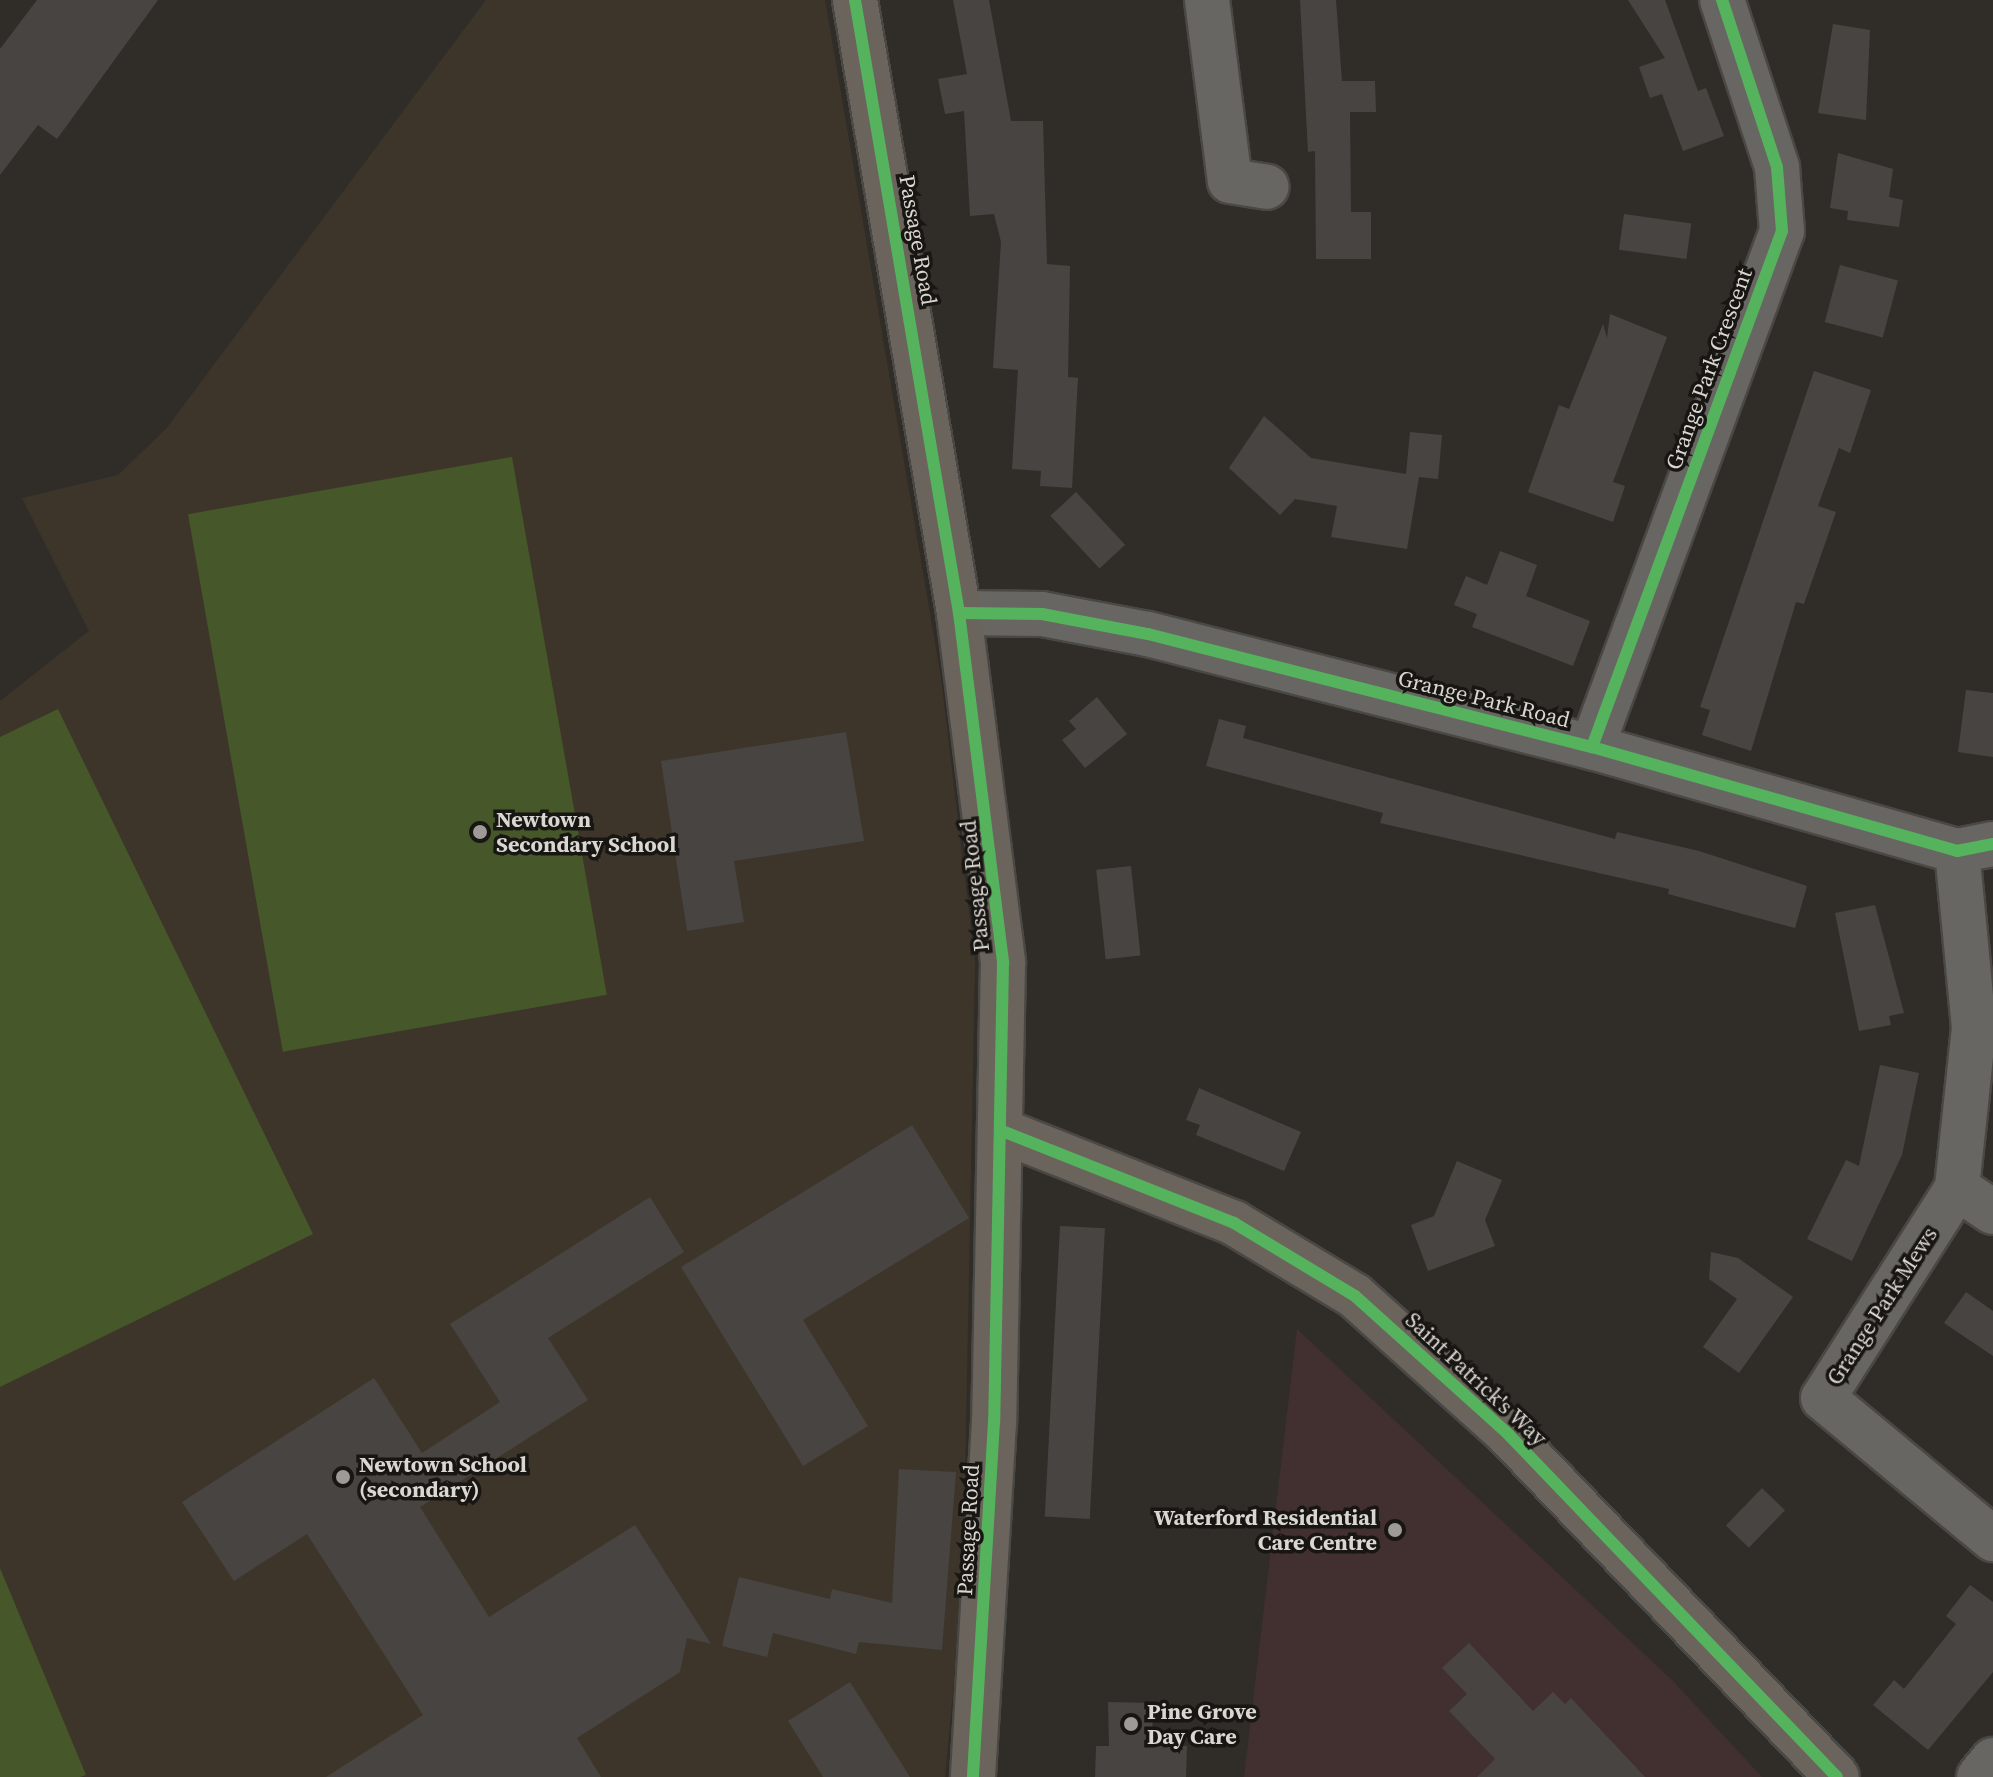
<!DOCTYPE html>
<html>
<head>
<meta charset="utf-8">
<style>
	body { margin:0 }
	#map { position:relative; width:1993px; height:1777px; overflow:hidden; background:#302d29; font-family:"Source Serif 4",serif }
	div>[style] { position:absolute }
	.built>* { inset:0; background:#3d3529 }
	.medical>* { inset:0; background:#41302f }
	.green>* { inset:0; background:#46572a; transform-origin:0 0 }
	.building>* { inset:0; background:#474442; transform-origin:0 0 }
	.roads { filter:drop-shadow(2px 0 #4a4845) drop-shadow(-2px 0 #4a4845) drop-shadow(0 2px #4a4845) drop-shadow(0 -2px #4a4845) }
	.minor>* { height:44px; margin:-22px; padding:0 22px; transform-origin:22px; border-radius:22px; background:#686663 }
	.major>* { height:44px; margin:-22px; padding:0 22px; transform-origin:22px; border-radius:22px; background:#6a645c }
	.cycleway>* { height:12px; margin:-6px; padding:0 6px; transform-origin:6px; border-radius:6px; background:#56b35d }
	.dots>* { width:22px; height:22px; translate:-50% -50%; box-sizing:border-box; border:4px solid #181613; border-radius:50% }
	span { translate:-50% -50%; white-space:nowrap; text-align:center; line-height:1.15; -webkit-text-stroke:7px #181613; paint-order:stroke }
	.street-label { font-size:22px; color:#dad6d1 }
	.poi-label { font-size:22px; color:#dad6d1; font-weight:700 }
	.left { translate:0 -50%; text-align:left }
	.right { translate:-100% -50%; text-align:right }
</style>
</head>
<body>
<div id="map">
	<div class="built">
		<i style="clip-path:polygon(486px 0,825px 0,941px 678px,975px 962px,963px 1583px,945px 1777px,0 1777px,0 701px,89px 631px,22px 498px,118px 475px,166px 429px)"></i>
	</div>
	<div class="medical">
		<i style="clip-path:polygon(1297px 1329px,1672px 1680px,1762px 1777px,1244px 1777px)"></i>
	</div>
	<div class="green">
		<i style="left:512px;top:457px;width:546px;height:329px;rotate:80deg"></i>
		<i style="clip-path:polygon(58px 709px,313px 1234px,0 1387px,0 737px)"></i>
		<i style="clip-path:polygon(0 1568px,86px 1775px,80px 1777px,0 1777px)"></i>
	</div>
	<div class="building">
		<i style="clip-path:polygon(37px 0,158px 0,57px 139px,38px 125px,0 175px,0 49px)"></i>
		<i style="clip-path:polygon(953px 0,989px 0,1011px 121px,1043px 121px,1047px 264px,1070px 266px,1068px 377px,1078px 378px,1072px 488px,1040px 486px,1041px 471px,1012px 469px,1018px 370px,993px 368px,1001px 242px,994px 214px,970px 216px,964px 111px,945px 114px,938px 79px,967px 74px)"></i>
		<i style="clip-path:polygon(1300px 0,1336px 0,1342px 81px,1375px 81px,1376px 112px,1350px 112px,1351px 212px,1371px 212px,1371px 259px,1316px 259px,1315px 151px,1308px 152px)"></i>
		<i style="clip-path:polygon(1628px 0,1665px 0,1698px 91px,1706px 88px,1724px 136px,1683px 151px,1662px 94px,1650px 98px,1639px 67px,1665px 58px)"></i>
		<i style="clip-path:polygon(1833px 24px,1870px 30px,1866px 120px,1818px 113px)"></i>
		<i style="clip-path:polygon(1838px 153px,1893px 169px,1889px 197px,1903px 200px,1899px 227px,1847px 220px,1848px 211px,1830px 208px)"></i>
		<i style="left:1624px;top:214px;width:68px;height:36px;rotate:8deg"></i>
		<i style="left:1840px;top:265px;width:60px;height:59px;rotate:15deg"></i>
		<i style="clip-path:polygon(1610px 314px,1667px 337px,1613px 482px,1625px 486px,1613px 522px,1528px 492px,1559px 405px,1569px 409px,1603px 324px,1607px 338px)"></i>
		<i style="clip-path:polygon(1814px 371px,1871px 390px,1850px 453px,1839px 448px,1818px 506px,1836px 512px,1804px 604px,1796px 602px,1751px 751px,1702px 735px,1710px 710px,1700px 707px)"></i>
		<i style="clip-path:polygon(1264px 416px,1311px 458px,1406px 474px,1410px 432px,1442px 435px,1438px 479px,1419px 477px,1407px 549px,1331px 537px,1337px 506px,1295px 499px,1280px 515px,1229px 468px)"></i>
		<i style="left:1076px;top:492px;width:72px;height:35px;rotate:47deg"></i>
		<i style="clip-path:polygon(1500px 551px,1537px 565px,1526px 596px,1590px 621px,1573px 666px,1472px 627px,1477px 614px,1454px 605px,1466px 576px,1487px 585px)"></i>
		<i style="clip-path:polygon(1966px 690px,1993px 693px,1993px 757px,1958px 752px)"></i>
		<i style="clip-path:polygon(1097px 697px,1127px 734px,1085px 768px,1062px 740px,1076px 729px,1069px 721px)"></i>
		<i style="clip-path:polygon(1219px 719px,1246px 726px,1243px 738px,1615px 839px,1617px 832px,1699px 851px,1807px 886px,1795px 928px,1668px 894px,1669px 889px,1380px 823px,1383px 813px,1206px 766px)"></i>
		<i style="clip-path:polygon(846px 732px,864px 841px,734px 861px,744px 922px,687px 931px,661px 761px)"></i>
		<i style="left:1131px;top:866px;width:90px;height:35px;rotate:84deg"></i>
		<i style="clip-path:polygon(1875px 905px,1904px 1013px,1889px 1016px,1891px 1025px,1859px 1031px,1835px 913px)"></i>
		<i style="clip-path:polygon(1880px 1065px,1919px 1073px,1902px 1155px,1852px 1261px,1807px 1239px,1846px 1160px,1859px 1166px)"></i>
		<i style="clip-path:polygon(1199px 1088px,1301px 1132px,1284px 1171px,1196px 1135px,1200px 1125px,1186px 1120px)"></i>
		<i style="clip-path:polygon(912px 1125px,969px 1218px,803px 1320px,868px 1426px,803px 1466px,681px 1267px)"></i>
		<i style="clip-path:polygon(1457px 1161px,1502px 1180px,1485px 1220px,1495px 1246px,1428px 1271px,1411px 1225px,1434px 1216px)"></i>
		<i style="clip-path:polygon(650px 1197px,684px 1252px,548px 1338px,588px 1400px,420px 1507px,489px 1617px,635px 1525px,711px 1644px,687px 1638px,680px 1672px,577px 1738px,601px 1777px,326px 1777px,423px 1715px,307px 1534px,234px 1581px,182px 1502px,374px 1378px,422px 1453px,500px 1402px,450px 1324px)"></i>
		<i style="left:1060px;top:1226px;width:45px;height:291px;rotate:3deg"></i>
		<i style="clip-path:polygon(1711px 1252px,1738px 1258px,1793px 1297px,1739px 1373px,1703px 1347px,1737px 1299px,1709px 1279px)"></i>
		<i style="clip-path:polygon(1966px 1292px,1993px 1311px,1993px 1356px,1944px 1323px)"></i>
		<i style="clip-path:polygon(899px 1469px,956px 1472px,942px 1650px,859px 1642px,856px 1654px,773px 1633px,767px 1657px,722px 1646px,739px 1577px,830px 1599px,832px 1589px,892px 1603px)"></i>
		<i style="left:1762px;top:1488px;width:32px;height:52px;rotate:44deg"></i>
		<i style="clip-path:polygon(1970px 1585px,1993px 1602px,1993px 1672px,1928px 1750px,1873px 1705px,1894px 1680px,1904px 1689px,1956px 1624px,1946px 1616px)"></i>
		<i style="clip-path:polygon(1469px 1643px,1533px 1711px,1553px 1692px,1565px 1704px,1571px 1698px,1645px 1777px,1477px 1777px,1495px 1759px,1449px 1711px,1467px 1694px,1442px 1668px)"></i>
		<i style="clip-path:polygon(850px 1682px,910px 1777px,823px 1777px,788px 1721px)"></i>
		<i style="clip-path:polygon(1108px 1702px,1153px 1703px,1152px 1746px,1187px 1746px,1186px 1777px,1095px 1777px,1096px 1746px,1109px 1746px)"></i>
	</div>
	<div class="roads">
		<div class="minor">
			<i style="left:1207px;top:0;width:182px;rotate:82.8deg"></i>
			<i style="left:1230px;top:181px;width:37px;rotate:9deg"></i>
			<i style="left:959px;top:613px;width:83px;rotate:0.7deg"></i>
			<i style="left:1042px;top:614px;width:108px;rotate:10.7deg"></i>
			<i style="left:1148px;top:634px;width:458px;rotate:14.3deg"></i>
			<i style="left:1592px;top:747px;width:380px;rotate:15.9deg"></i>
			<i style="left:1957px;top:851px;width:37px;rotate:-11deg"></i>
			<i style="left:1592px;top:747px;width:550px;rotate:-69.79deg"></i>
			<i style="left:1782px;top:231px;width:64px;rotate:-94.5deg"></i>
			<i style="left:1777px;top:167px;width:176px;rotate:-108.2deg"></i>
			<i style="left:1957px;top:851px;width:178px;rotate:84.5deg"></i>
			<i style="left:1974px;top:1028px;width:161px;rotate:96.1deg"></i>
			<i style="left:1957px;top:1188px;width:43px;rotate:33.7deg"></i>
			<i style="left:1957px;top:1188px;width:249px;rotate:122.5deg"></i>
			<i style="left:1823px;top:1398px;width:221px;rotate:39.7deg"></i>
			<i style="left:1979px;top:1777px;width:22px;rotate:-51deg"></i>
		</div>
		<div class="major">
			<i style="left:855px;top:0;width:622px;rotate:80.37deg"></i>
			<i style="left:959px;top:613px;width:352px;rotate:82.8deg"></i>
			<i style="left:1003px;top:962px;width:460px;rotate:91.1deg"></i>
			<i style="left:994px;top:1422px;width:356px;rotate:93.4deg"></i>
			<i style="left:1002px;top:1131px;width:250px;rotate:21.6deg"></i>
			<i style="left:1234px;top:1223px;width:141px;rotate:31.1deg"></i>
			<i style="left:1355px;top:1296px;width:206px;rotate:42deg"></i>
			<i style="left:1508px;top:1434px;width:475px;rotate:46.2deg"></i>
		</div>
	</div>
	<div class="cycleway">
		<i style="left:855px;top:0;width:622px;rotate:80.37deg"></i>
		<i style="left:959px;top:613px;width:352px;rotate:82.8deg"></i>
		<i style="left:1003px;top:962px;width:460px;rotate:91.1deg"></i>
		<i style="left:994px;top:1422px;width:356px;rotate:93.4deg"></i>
		<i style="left:959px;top:613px;width:83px;rotate:0.7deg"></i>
		<i style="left:1042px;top:614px;width:108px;rotate:10.7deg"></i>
		<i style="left:1148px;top:634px;width:458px;rotate:14.3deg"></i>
		<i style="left:1592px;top:747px;width:380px;rotate:15.9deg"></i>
		<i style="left:1957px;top:851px;width:37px;rotate:-11deg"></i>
		<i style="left:1592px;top:747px;width:550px;rotate:-69.79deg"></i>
		<i style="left:1782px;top:231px;width:64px;rotate:-94.5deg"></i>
		<i style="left:1777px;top:167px;width:176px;rotate:-108.2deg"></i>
		<i style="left:1002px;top:1131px;width:250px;rotate:21.6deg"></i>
		<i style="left:1234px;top:1223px;width:141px;rotate:31.1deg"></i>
		<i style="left:1355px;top:1296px;width:206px;rotate:42deg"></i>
		<i style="left:1508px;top:1434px;width:475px;rotate:46.2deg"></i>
	</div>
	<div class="dots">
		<i style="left:480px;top:832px;background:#9e9b96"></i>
		<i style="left:343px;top:1477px;background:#9e9b96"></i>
		<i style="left:1395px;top:1530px;background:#9e9b96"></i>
		<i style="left:1131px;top:1724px;background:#9e9b96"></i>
	</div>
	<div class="street-label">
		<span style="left:918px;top:240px;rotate:80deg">Passage Road</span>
		<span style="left:1709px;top:369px;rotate:-70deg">Grange Park Crescent</span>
		<span style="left:1484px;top:699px;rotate:14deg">Grange Park Road</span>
		<span style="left:975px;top:886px;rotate:-96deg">Passage Road</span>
		<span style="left:1882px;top:1306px;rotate:-57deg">Grange Park Mews</span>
		<span style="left:1476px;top:1379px;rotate:43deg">Saint Patrick's Way</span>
		<span style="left:968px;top:1530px;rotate:-87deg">Passage Road</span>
	</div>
	<div class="poi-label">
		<span class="left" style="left:496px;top:832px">Newtown<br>Secondary School</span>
		<span class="left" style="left:359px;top:1477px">Newtown School<br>(secondary)</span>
		<span class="right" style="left:1377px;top:1530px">Waterford Residential<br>Care Centre</span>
		<span class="left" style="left:1147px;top:1724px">Pine Grove<br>Day Care</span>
	</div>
</div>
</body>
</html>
